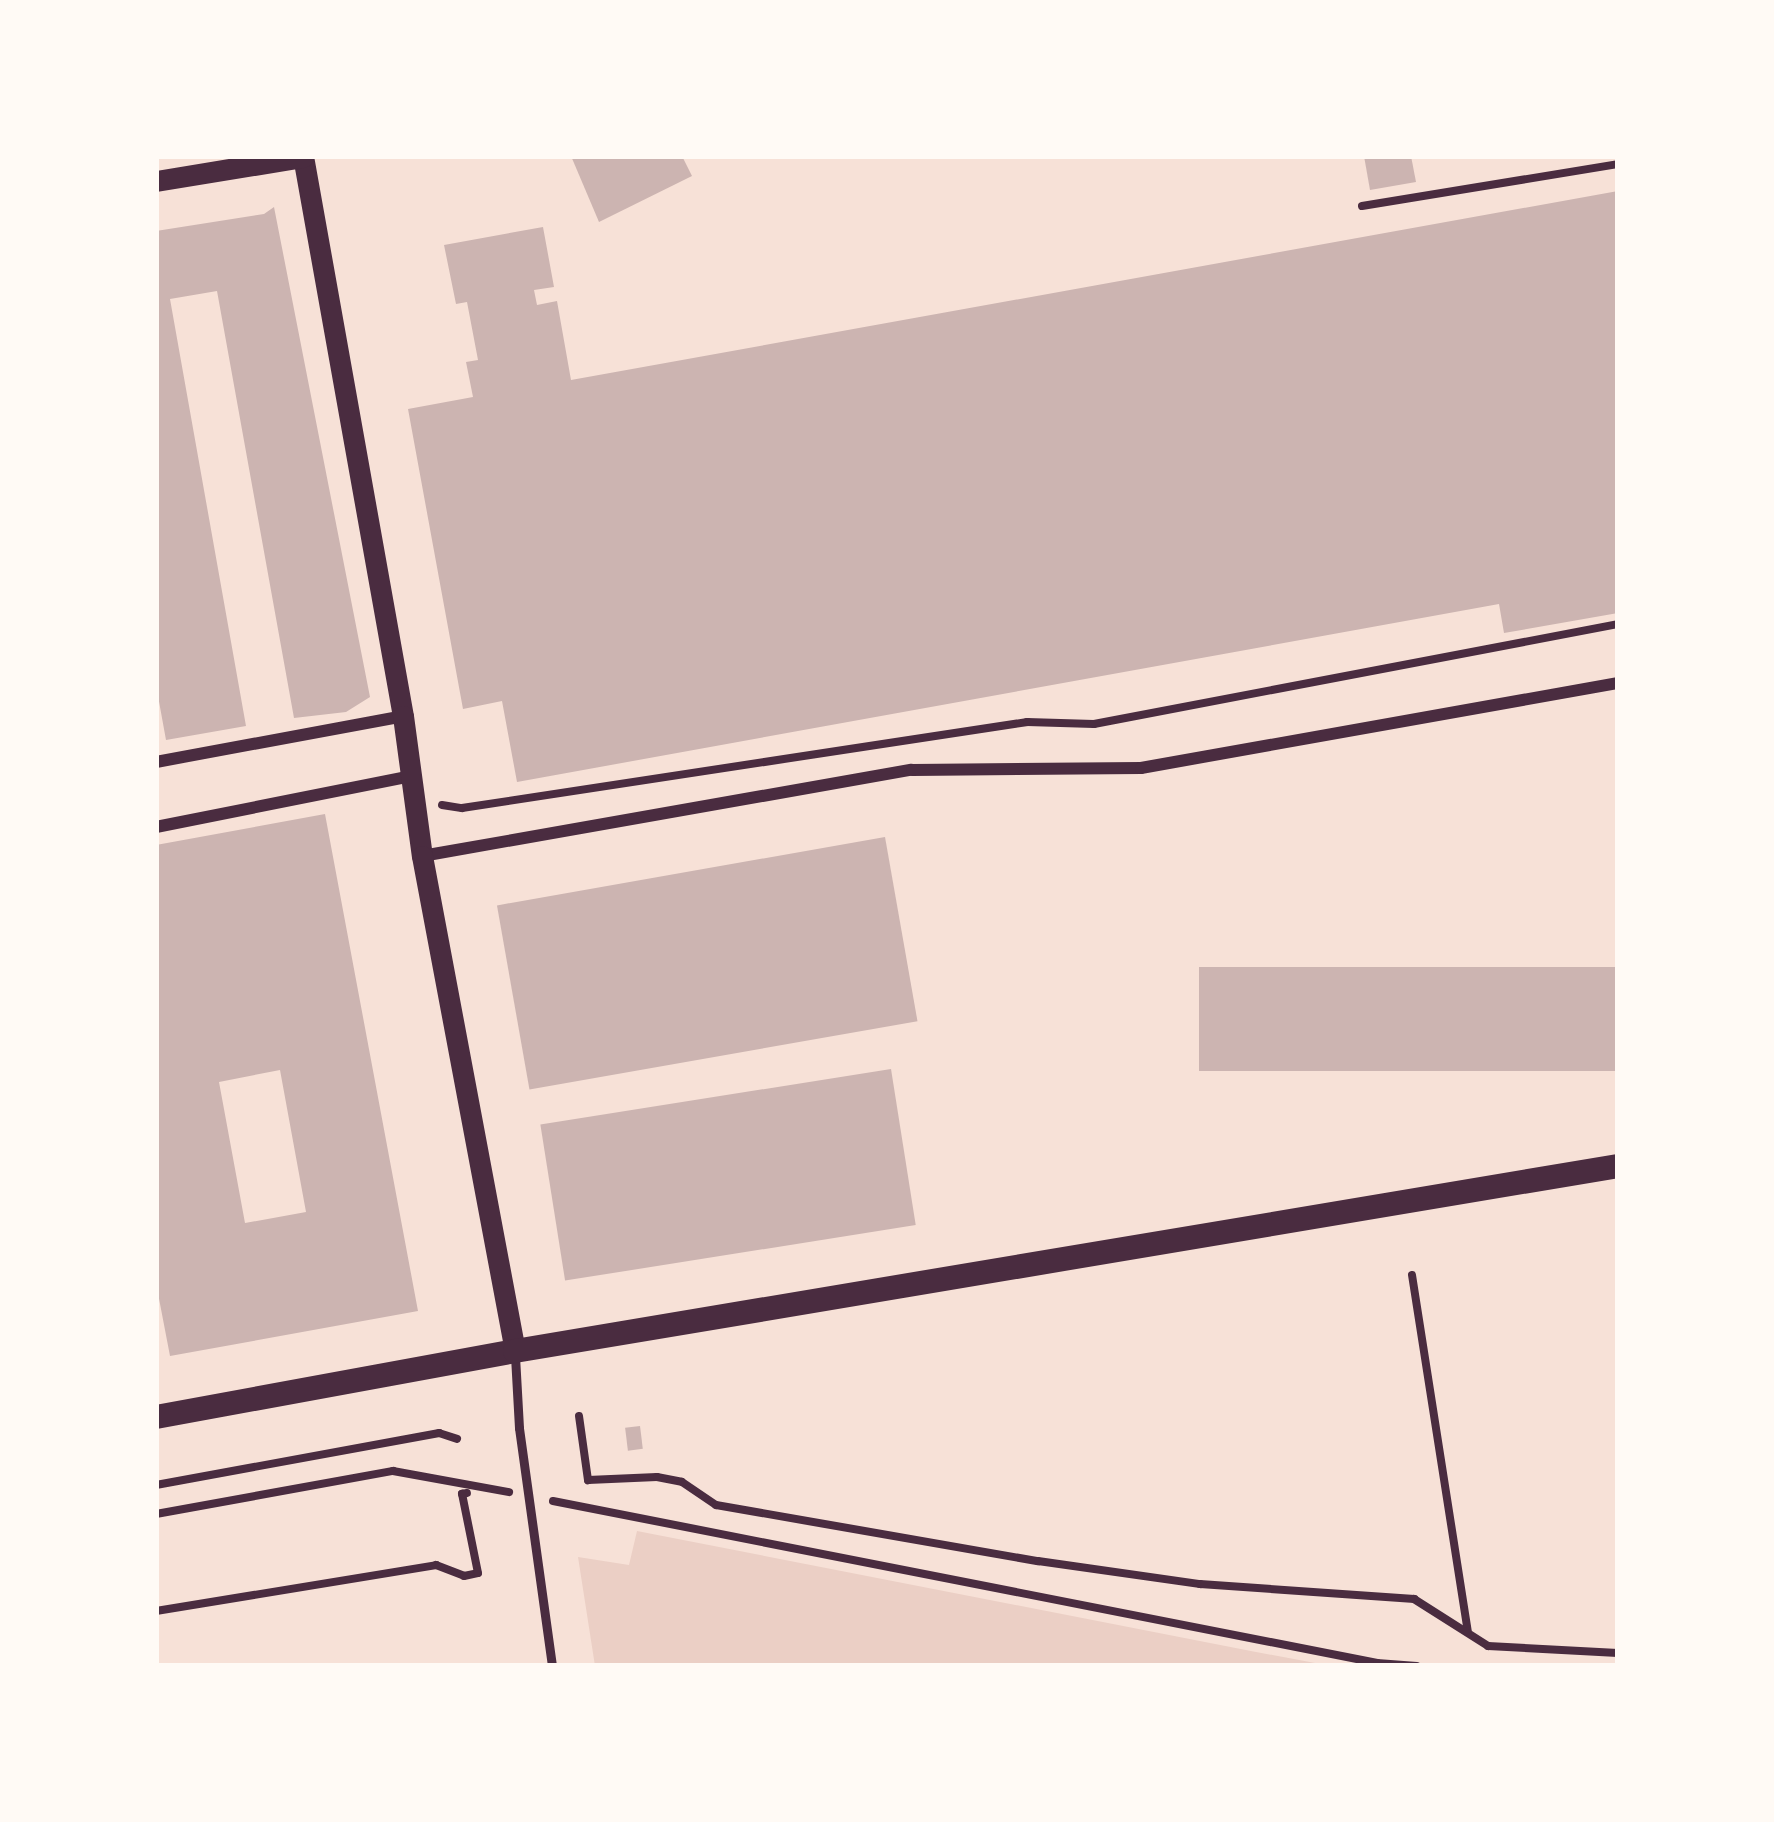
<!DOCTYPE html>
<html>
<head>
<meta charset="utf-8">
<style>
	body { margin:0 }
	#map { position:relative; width:1774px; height:1822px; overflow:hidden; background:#f7e1d7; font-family:"DejaVu Sans",sans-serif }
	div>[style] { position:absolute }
	.green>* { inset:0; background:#ebcfc5 }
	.building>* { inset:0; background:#ccb4b1; transform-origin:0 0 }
	.path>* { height:8px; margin:-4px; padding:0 4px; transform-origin:4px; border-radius:4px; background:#4a2c40 }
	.service>* { height:9px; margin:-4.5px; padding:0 4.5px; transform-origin:4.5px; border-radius:4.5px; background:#4a2c40 }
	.minor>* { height:12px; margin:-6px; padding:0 6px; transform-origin:6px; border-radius:6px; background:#4a2c40 }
	.tertiary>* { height:21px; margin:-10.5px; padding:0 10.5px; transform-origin:10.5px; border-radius:10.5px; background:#4a2c40 }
	.secondary>* { height:24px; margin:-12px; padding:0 12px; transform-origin:12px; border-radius:12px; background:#4a2c40 }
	span { translate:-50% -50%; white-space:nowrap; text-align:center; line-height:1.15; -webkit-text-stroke:9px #fffaf5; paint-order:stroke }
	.frame { position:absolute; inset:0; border:159px solid #fffaf5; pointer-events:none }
</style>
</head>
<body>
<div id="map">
	<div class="green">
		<i style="clip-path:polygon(637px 1531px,1256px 1652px,1331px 1666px,595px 1666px,578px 1557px,629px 1565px)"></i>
	</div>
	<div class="building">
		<i style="clip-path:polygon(571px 156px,682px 156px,692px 176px,599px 222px)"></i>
		<i style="clip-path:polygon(1364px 156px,1411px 156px,1416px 182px,1370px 190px)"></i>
		<i style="clip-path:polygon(1618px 191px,1618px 613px,1504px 633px,1499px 604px,517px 782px,502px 701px,463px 709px,408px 409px,473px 397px,466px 362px,478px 360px,467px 302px,456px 304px,444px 245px,543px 227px,554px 287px,534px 290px,537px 305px,557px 301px,571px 380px)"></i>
		<i style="clip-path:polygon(274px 207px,370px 697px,346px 712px,294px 718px,217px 291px,170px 299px,246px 726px,166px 740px,156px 685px,156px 231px,264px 214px)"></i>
		<i style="clip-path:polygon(evenodd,325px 814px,418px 1311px,170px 1356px,156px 1283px,156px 845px,325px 814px,280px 1070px,306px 1212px,245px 1223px,219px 1082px,280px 1070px)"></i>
		<i style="left:885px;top:837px;width:187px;height:394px;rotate:80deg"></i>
		<i style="left:1618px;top:967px;width:104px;height:419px;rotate:90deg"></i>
		<i style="left:891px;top:1069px;width:158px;height:355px;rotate:81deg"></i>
		<i style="left:640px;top:1426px;width:23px;height:15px;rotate:83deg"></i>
	</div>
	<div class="path">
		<i style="left:1362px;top:206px;width:259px;rotate:-9.3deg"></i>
		<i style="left:442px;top:805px;width:20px;rotate:9deg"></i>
		<i style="left:462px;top:808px;width:572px;rotate:-8.65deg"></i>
		<i style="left:1027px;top:722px;width:67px;rotate:1.7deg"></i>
		<i style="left:1094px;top:724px;width:533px;rotate:-10.8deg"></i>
		<i style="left:1412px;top:1275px;width:360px;rotate:81.1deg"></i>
		<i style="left:579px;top:1416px;width:65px;rotate:82deg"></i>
		<i style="left:588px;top:1480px;width:69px;rotate:-2.5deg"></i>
		<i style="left:657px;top:1477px;width:25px;rotate:11deg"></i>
		<i style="left:682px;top:1482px;width:41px;rotate:34.1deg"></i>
		<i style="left:716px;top:1505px;width:327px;rotate:9.9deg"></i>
		<i style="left:1038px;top:1561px;width:164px;rotate:8.1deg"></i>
		<i style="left:1200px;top:1584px;width:215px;rotate:4deg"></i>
		<i style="left:1414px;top:1599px;width:88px;rotate:32.4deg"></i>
		<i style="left:1488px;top:1646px;width:130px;rotate:3.1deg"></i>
		<i style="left:156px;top:1485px;width:288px;rotate:-10.4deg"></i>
		<i style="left:439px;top:1433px;width:19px;rotate:18deg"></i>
		<i style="left:553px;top:1501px;width:840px;rotate:11.12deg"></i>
		<i style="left:1377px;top:1663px;width:40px;rotate:4.3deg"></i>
		<i style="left:156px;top:1514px;width:241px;rotate:-10.3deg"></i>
		<i style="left:393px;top:1471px;width:118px;rotate:10.3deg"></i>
		<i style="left:156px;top:1611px;width:284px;rotate:-9.3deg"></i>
		<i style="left:436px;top:1565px;width:30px;rotate:21deg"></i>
		<i style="left:464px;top:1576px;width:14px;rotate:-12deg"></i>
		<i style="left:478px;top:1573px;width:81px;rotate:-101.4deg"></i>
		<i style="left:462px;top:1494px;width:5px;rotate:-11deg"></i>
	</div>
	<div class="service">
		<i style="left:515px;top:1356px;width:72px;rotate:86.8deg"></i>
		<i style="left:519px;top:1428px;width:240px;rotate:82.1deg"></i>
	</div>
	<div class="minor">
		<i style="left:156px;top:762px;width:251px;rotate:-10.5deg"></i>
		<i style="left:156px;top:827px;width:260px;rotate:-11.3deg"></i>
		<i style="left:422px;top:856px;width:497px;rotate:-10deg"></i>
		<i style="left:912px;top:770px;width:229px;rotate:-0.5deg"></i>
		<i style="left:1141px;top:768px;width:485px;rotate:-10.1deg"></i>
	</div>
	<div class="tertiary">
		<i style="left:303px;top:156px;width:569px;rotate:79.88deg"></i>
		<i style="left:403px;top:716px;width:141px;rotate:82.3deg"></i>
		<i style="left:422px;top:856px;width:504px;rotate:79.36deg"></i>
		<i style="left:156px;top:181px;width:149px;rotate:-9.3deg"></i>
	</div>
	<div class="secondary">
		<i style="left:156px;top:1417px;width:365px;rotate:-10.4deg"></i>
		<i style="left:515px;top:1351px;width:1118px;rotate:-9.52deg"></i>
	</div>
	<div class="frame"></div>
</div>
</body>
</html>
